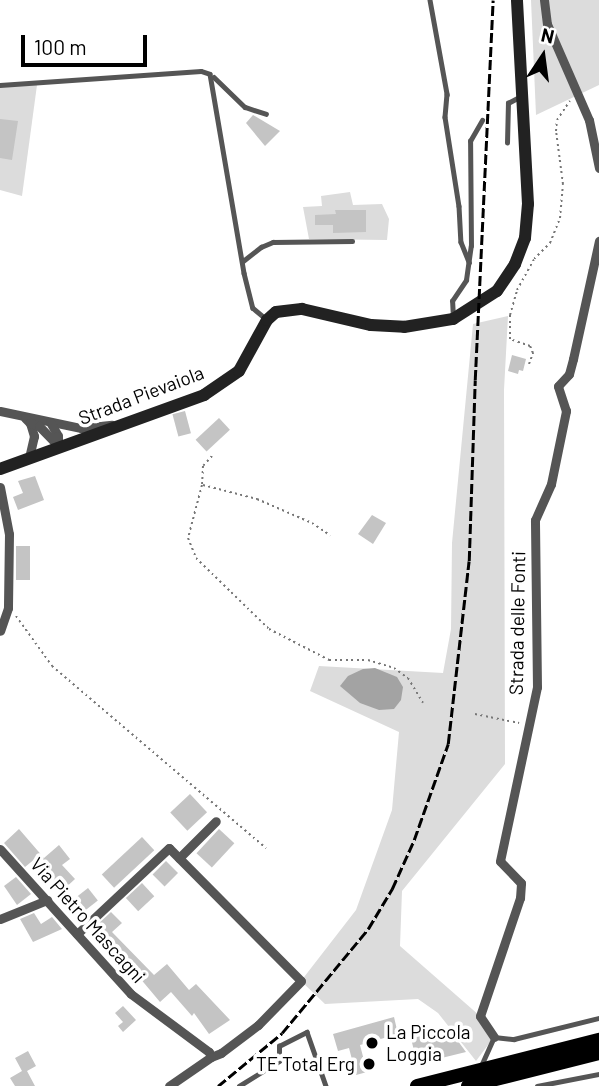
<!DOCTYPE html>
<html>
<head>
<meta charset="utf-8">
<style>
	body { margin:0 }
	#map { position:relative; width:599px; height:1086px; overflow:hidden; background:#fff; font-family:Barlow,sans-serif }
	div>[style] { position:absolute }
	.green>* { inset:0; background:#dcdcdc }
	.water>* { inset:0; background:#a3a3a3 }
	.building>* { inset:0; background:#c4c4c4; transform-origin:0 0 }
	.path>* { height:2px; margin-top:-1px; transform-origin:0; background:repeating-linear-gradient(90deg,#777 0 2px,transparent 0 5.5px) }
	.lane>* { height:4.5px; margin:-2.25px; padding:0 2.25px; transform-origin:2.25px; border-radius:2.25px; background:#555 }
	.street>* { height:9px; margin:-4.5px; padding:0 4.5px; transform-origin:4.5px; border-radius:4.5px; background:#555 }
	.secondary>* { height:12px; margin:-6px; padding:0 6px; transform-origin:6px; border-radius:6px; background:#222 }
	.primary>* { height:14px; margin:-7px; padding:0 7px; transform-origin:7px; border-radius:7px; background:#000 }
	.rail>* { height:2.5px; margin-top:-1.25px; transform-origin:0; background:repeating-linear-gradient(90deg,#000 0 10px,transparent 0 13.5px) }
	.dots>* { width:19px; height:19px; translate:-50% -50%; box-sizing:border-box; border:4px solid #fff; border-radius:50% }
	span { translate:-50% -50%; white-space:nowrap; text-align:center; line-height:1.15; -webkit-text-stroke:7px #fff; paint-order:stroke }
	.street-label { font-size:19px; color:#000 }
	.poi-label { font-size:19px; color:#000 }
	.left { translate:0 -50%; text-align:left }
	.right { translate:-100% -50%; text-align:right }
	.north { position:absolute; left:508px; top:21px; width:70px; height:70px; -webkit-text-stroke:5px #fff; paint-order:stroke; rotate:13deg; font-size:19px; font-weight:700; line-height:28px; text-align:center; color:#000 }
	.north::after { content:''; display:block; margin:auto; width:24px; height:32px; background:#000; clip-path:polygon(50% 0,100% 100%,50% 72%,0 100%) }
	.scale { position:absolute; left:21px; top:35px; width:126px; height:32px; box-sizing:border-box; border:4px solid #000; border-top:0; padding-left:9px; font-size:21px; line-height:24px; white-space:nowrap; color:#000; -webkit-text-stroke:5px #fff; paint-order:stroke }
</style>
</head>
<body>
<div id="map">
	<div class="green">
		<i style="clip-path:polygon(531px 0,599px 0,599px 85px,536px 115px)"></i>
		<i style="clip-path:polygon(0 85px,37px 85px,22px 196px,0 190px)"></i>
		<i style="clip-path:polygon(350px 192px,353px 205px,382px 204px,389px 219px,387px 240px,309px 239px,303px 207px,322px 206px,321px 196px)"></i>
		<i style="clip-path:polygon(508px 316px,504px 390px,505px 764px,402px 891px,400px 946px,480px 1016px,494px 1037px,476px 1061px,438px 1013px,418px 999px,325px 1004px,301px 981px,356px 910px,392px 810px,399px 732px,310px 691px,319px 666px,443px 673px,451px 629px,452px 543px,473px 324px)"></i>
	</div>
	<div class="water">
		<i style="clip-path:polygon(375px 668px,397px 677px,403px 687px,401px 700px,394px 709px,379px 710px,360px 703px,340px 686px,348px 676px,363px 669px)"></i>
	</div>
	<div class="building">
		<i style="clip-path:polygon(253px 115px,280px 131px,265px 146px,246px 123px)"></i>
		<i style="clip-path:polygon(0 119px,18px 121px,12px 160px,0 158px)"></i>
		<i style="clip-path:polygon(335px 210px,366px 210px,366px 232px,333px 233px,333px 225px,315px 225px,315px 215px,336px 214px)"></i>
		<i style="clip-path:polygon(512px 355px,526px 359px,523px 371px,519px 370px,518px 374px,508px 371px)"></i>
		<i style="left:185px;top:411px;width:23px;height:13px;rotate:75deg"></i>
		<i style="left:219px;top:418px;width:16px;height:32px;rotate:47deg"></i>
		<i style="clip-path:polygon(35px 476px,44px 500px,18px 510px,13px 497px,23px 493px,18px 481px)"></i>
		<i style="clip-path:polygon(372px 515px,386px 523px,373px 544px,358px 534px)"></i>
		<i style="left:16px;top:546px;width:14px;height:34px"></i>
		<i style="left:190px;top:794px;width:25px;height:27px;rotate:47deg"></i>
		<i style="clip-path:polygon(19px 829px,44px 858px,59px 845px,70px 859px,62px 865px,75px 879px,62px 891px,36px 858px,25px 867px,4px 843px)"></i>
		<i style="left:219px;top:829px;width:21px;height:33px;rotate:43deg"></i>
		<i style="left:142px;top:837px;width:18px;height:55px;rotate:47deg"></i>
		<i style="left:166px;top:861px;width:17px;height:19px;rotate:45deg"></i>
		<i style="clip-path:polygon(16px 877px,31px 894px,17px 905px,4px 886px)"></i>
		<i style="left:142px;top:883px;width:18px;height:22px;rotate:47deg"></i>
		<i style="left:88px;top:888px;width:16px;height:19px;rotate:52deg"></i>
		<i style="clip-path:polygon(111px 912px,122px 923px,112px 932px,154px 975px,167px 964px,189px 990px,196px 984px,230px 1020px,209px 1034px,194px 1013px,192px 1016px,171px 992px,160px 1002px,139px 977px,134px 981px,106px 950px,114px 943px,97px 925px)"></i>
		<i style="clip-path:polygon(34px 913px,41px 924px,52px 917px,62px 929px,33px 942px,20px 919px)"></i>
		<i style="clip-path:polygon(123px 1006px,136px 1020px,123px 1032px,118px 1026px,123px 1022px,115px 1013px)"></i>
		<i style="clip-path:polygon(394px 1017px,398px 1034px,360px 1045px,367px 1072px,356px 1075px,349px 1048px,338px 1051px,333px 1034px)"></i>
		<i style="clip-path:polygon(449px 1029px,466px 1052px,417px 1064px,411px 1038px)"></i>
		<i style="clip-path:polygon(28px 1051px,36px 1066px,27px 1071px,35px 1086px,15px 1086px,10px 1078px,22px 1071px,15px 1058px)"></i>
	</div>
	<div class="path">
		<i style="left:529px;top:364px;width:12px;rotate:-70deg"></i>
		<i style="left:533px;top:353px;width:8px;rotate:-113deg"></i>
		<i style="left:530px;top:346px;width:21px;rotate:-161deg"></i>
		<i style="left:510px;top:339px;width:24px;rotate:-90deg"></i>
		<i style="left:510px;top:315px;width:26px;rotate:-74deg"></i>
		<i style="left:517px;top:290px;width:35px;rotate:-61deg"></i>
		<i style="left:534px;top:259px;width:23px;rotate:-45deg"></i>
		<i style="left:550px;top:243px;width:27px;rotate:-68deg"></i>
		<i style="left:560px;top:218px;width:34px;rotate:-85deg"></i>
		<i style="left:563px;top:184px;width:53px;rotate:-97.5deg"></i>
		<i style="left:556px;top:131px;width:11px;rotate:-85deg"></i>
		<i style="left:557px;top:120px;width:23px;rotate:-56deg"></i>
		<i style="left:212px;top:456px;width:13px;rotate:132deg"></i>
		<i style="left:203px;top:466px;width:19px;rotate:93deg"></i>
		<i style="left:202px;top:485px;width:55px;rotate:104.8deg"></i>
		<i style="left:188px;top:538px;width:22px;rotate:68deg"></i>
		<i style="left:196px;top:558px;width:102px;rotate:44.2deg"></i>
		<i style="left:269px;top:629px;width:68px;rotate:27.3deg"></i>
		<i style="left:329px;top:660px;width:39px"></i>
		<i style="left:368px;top:660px;width:27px;rotate:17deg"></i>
		<i style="left:394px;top:668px;width:17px;rotate:36deg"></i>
		<i style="left:408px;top:678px;width:29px;rotate:59deg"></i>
		<i style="left:203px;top:485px;width:56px;rotate:14.5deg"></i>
		<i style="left:257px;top:499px;width:60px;rotate:23.6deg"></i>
		<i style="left:312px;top:523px;width:22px;rotate:34deg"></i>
		<i style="left:16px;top:616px;width:62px;rotate:54.2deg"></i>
		<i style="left:52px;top:666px;width:281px;rotate:40.4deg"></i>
		<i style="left:475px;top:714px;width:45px;rotate:11.6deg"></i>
	</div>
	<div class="lane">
		<i style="left:430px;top:0;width:96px;rotate:79.7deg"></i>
		<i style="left:447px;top:94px;width:23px;rotate:95deg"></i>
		<i style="left:445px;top:117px;width:90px;rotate:81.1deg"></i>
		<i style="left:459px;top:206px;width:36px;rotate:87deg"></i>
		<i style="left:461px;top:242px;width:22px;rotate:68deg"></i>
		<i style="left:214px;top:77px;width:43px;rotate:44.1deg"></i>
		<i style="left:245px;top:107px;width:22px;rotate:18deg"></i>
		<i style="left:0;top:85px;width:201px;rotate:-4deg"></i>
		<i style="left:201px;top:71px;width:9px;rotate:18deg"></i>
		<i style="left:210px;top:74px;width:202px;rotate:80.3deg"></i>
		<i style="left:244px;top:273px;width:36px;rotate:76deg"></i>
		<i style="left:253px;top:308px;width:17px;rotate:40deg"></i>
		<i style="left:507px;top:143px;width:40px;rotate:-88.6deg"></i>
		<i style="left:508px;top:103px;width:15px;rotate:-28deg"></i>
		<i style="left:243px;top:261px;width:23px;rotate:-38deg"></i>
		<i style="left:261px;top:247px;width:13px;rotate:-23deg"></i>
		<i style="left:273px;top:242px;width:79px;rotate:-0.7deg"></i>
		<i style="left:453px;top:318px;width:17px;rotate:-93deg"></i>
		<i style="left:452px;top:301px;width:25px;rotate:-56deg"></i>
		<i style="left:466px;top:280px;width:34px;rotate:-82deg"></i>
		<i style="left:471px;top:246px;width:105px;rotate:-90.5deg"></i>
		<i style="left:470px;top:141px;width:24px;rotate:-60deg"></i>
		<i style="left:481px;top:1066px;width:32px;rotate:-66deg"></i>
		<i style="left:494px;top:1037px;width:20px;rotate:6deg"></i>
		<i style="left:514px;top:1039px;width:88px;rotate:-13.9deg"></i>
		<i style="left:239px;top:1086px;width:47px;rotate:-32deg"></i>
		<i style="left:279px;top:1061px;width:15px;rotate:-90deg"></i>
		<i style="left:279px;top:1046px;width:31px;rotate:-27deg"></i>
		<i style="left:307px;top:1032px;width:57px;rotate:70.6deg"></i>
		<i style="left:537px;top:1086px;width:63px;rotate:-11deg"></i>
	</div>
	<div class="street">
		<i style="left:544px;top:0;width:24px;rotate:83deg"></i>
		<i style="left:547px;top:24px;width:105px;rotate:66.4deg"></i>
		<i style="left:589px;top:120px;width:49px;rotate:78.2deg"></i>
		<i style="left:0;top:411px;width:83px;rotate:11.9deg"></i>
		<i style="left:81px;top:428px;width:31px;rotate:-6deg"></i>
		<i style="left:25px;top:418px;width:7px;rotate:45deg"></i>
		<i style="left:30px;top:423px;width:14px;rotate:73deg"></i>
		<i style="left:34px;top:436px;width:23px;rotate:103deg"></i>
		<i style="left:50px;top:422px;width:16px;rotate:60deg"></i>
		<i style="left:58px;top:436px;width:10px;rotate:90deg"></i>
		<i style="left:30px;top:423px;width:9px;rotate:18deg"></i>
		<i style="left:39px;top:426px;width:28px;rotate:46deg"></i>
		<i style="left:0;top:487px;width:48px;rotate:79.2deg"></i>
		<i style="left:9px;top:534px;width:74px;rotate:90.8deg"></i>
		<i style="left:8px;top:608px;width:24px;rotate:109deg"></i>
		<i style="left:0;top:849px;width:195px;rotate:47.9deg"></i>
		<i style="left:131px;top:994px;width:97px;rotate:36.6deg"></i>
		<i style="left:209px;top:1052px;width:5px;rotate:68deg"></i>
		<i style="left:179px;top:858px;width:52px;rotate:-45deg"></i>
		<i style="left:0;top:919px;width:51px;rotate:-22deg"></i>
		<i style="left:77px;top:934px;width:126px;rotate:-43.1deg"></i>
		<i style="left:169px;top:848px;width:187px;rotate:45.2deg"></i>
		<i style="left:301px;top:981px;width:62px;rotate:134.3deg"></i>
		<i style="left:258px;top:1025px;width:46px;rotate:142.9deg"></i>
		<i style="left:221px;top:1053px;width:11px;rotate:158deg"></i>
		<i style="left:211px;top:1057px;width:51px;rotate:145.4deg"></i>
		<i style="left:494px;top:1037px;width:25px;rotate:-124deg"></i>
		<i style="left:480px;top:1016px;width:125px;rotate:-71.3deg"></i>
		<i style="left:520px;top:898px;width:15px;rotate:-86deg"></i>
		<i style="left:521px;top:883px;width:30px;rotate:-134deg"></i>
		<i style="left:500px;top:861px;width:178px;rotate:-78deg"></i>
		<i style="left:537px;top:687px;width:167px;rotate:-90.7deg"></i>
		<i style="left:535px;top:520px;width:39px;rotate:-66deg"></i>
		<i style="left:551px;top:484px;width:75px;rotate:-78.4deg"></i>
		<i style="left:566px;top:411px;width:26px;rotate:-108deg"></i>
		<i style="left:558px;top:386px;width:16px;rotate:-47deg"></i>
		<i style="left:569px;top:374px;width:16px;rotate:-75deg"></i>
		<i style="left:573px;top:359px;width:121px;rotate:-77.6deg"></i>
	</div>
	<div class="secondary">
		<i style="left:0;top:469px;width:217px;rotate:-19.9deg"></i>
		<i style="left:204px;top:395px;width:42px;rotate:-34.4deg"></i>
		<i style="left:239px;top:371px;width:58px;rotate:-61.2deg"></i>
		<i style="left:267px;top:320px;width:12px;rotate:-42deg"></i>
		<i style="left:276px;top:312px;width:26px;rotate:-7deg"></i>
		<i style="left:302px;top:309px;width:71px;rotate:13.1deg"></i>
		<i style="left:371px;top:325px;width:33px;rotate:3deg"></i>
		<i style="left:404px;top:327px;width:50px;rotate:-9.3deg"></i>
		<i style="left:453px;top:319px;width:52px;rotate:-32.5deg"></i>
		<i style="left:497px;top:291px;width:32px;rotate:-56deg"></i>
		<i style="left:515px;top:264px;width:28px;rotate:-69deg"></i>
		<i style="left:525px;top:238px;width:34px;rotate:-85deg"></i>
		<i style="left:528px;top:204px;width:204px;rotate:-93.1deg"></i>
	</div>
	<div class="primary">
		<i style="left:417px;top:1086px;width:188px;rotate:-14.2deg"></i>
		<i style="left:468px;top:1086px;width:135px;rotate:-14.1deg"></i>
	</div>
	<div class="rail">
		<i style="left:218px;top:1086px;width:83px;rotate:-39.6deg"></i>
		<i style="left:282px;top:1033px;width:135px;rotate:-50.4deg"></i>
		<i style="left:368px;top:929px;width:47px;rotate:-59deg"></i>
		<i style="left:392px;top:889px;width:54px;rotate:-65.8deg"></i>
		<i style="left:414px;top:840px;width:102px;rotate:-70.5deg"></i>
		<i style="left:448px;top:744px;width:184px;rotate:-83.5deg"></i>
		<i style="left:469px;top:561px;width:181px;rotate:-88.1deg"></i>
		<i style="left:475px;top:380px;width:380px;rotate:-87.3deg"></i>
	</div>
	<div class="dots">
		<i style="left:372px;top:1043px;background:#000"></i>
		<i style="left:369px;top:1064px;background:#000"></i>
	</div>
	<div class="street-label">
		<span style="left:141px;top:395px;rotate:-21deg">Strada Pievaiola</span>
		<span style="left:517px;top:623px;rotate:-89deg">Strada delle Fonti</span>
		<span style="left:88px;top:920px;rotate:48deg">Via Pietro Mascagni</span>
	</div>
	<div class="poi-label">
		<span class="left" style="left:386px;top:1043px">La Piccola<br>Loggia</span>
		<span class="right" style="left:355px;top:1064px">TE Total Erg</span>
	</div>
	<div class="north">N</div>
	<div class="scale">100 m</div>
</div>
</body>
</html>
